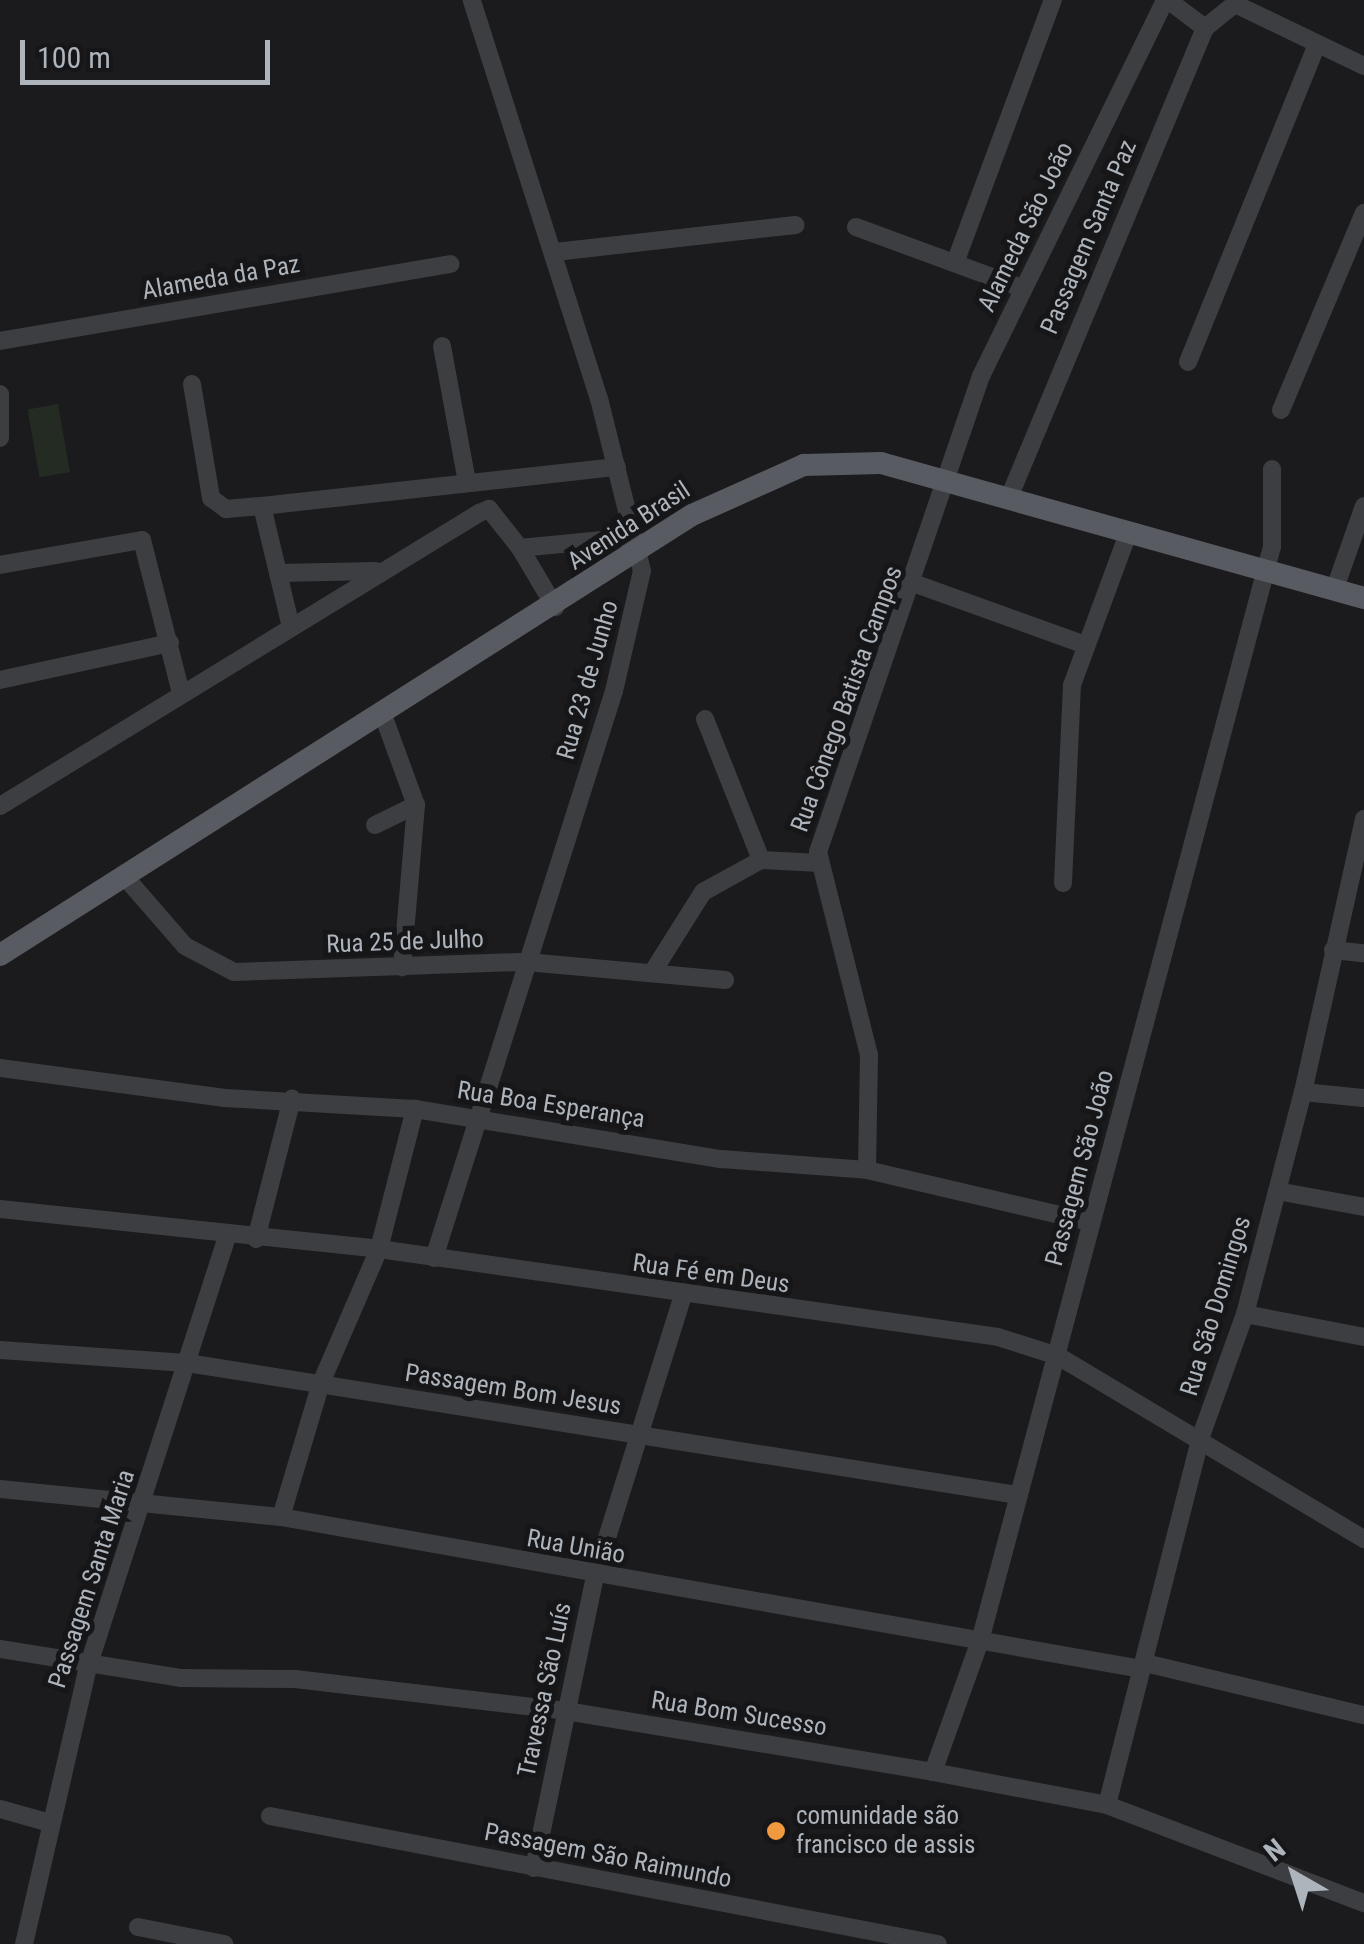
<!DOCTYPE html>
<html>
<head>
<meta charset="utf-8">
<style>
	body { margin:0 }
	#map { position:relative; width:1364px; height:1944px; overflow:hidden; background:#1b1b1d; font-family:"Roboto Condensed",sans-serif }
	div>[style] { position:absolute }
	.green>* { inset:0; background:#232b23; transform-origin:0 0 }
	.minor>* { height:18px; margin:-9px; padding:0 9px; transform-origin:9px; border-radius:9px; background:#3c3e42 }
	.major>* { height:22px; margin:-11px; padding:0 11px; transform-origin:11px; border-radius:11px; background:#585b61 }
	.dots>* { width:28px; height:28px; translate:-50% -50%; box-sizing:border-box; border:5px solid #161618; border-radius:50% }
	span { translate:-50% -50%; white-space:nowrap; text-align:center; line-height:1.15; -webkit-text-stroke:10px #161618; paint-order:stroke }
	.street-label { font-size:25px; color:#aeb4bc }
	.poi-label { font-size:25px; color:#aeb4bc }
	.left { translate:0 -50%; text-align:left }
	.north { position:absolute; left:1244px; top:1824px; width:100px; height:100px; -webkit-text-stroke:8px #161618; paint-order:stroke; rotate:321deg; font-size:28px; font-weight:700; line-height:40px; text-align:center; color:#aeb4bc }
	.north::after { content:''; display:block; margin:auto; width:35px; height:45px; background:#aeb4bc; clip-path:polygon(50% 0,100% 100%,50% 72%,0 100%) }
	.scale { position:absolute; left:20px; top:40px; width:250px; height:45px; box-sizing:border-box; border:5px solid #aeb4bc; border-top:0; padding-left:12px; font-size:30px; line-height:35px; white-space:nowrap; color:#aeb4bc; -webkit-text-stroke:8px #161618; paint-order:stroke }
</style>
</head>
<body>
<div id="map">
	<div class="green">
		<i style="left:58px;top:404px;width:69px;height:31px;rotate:80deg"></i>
	</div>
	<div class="minor">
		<i style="left:1168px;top:0;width:46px;rotate:37.1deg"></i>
		<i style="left:856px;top:227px;width:177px;rotate:20.2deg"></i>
		<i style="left:555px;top:252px;width:242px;rotate:-6.4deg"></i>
		<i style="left:955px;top:263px;width:281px;rotate:-69.6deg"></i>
		<i style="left:0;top:341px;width:457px;rotate:-9.7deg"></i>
		<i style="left:442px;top:346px;width:138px;rotate:79.6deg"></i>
		<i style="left:1188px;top:362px;width:343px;rotate:-67.9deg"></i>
		<i style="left:192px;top:384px;width:116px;rotate:80.5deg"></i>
		<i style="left:211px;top:498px;width:19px;rotate:36deg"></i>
		<i style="left:226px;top:509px;width:36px;rotate:-5deg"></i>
		<i style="left:0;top:394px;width:44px;rotate:90deg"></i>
		<i style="left:1281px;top:410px;width:214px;rotate:-67.2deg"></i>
		<i style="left:1008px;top:500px;width:511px;rotate:-67.35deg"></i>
		<i style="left:1205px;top:28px;width:38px;rotate:-39deg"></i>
		<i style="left:1235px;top:4px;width:143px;rotate:25.7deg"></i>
		<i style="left:520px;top:548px;width:69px;rotate:59.3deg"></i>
		<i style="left:0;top:565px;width:144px;rotate:-10deg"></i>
		<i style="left:142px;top:540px;width:158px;rotate:75.7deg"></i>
		<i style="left:278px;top:573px;width:98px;rotate:-1.2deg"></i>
		<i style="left:916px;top:584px;width:177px;rotate:19.8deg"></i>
		<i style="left:1334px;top:591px;width:90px;rotate:-70.6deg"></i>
		<i style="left:291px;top:627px;width:124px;rotate:-103.5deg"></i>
		<i style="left:262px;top:506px;width:357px;rotate:-6.3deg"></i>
		<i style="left:0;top:680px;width:174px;rotate:-12.3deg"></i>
		<i style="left:383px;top:715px;width:96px;rotate:69.9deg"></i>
		<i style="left:416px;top:805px;width:163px;rotate:94.9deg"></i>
		<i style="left:705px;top:719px;width:152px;rotate:68.3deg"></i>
		<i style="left:761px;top:860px;width:59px;rotate:2.9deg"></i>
		<i style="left:0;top:806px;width:562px;rotate:-31.45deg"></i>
		<i style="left:479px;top:513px;width:11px;rotate:-22deg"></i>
		<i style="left:489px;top:509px;width:50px;rotate:51.5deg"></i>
		<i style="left:520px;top:548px;width:114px;rotate:-5.6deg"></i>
		<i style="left:375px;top:825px;width:46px;rotate:-26deg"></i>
		<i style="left:125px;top:877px;width:91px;rotate:49deg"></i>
		<i style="left:185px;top:946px;width:55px;rotate:28deg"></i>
		<i style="left:234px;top:972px;width:293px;rotate:-2deg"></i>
		<i style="left:527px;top:962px;width:199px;rotate:5.2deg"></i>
		<i style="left:1063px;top:883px;width:198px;rotate:-87.4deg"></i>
		<i style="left:1072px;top:685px;width:161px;rotate:-69.7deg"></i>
		<i style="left:1333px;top:950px;width:31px;rotate:6deg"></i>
		<i style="left:652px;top:973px;width:96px;rotate:-57.8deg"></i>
		<i style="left:703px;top:892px;width:66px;rotate:-28.9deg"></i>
		<i style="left:0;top:1068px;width:227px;rotate:7.6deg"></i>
		<i style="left:225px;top:1098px;width:190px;rotate:3.3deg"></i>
		<i style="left:415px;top:1109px;width:311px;rotate:9.3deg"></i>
		<i style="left:722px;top:1159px;width:145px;rotate:4.3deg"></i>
		<i style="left:867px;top:1170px;width:229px;rotate:13.1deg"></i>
		<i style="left:1303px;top:1092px;width:61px;rotate:5.6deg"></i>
		<i style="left:867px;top:1170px;width:115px;rotate:-89deg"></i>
		<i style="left:869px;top:1055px;width:209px;rotate:-104.1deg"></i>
		<i style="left:818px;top:852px;width:503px;rotate:-71.1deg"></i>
		<i style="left:981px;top:376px;width:419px;rotate:-63.9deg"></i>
		<i style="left:1277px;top:1191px;width:88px;rotate:10.4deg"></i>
		<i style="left:0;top:1209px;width:381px;rotate:6deg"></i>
		<i style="left:379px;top:1249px;width:625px;rotate:8.09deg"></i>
		<i style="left:998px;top:1337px;width:63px;rotate:17.6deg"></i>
		<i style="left:1058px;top:1356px;width:357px;rotate:30.9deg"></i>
		<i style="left:256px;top:1239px;width:145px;rotate:-75.6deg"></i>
		<i style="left:434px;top:1258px;width:595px;rotate:-72.39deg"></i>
		<i style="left:614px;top:691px;width:123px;rotate:-76.9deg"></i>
		<i style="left:642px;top:571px;width:177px;rotate:-104deg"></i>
		<i style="left:599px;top:399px;width:419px;rotate:-107.7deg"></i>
		<i style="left:1245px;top:1314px;width:121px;rotate:10.9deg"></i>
		<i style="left:0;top:1350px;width:187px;rotate:4deg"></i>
		<i style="left:187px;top:1363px;width:840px;rotate:9.04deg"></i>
		<i style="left:0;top:1489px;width:282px;rotate:5.7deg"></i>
		<i style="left:281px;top:1517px;width:873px;rotate:10.02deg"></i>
		<i style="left:281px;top:1517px;width:140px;rotate:-73.4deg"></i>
		<i style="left:321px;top:1383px;width:146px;rotate:-66.6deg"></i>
		<i style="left:379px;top:1249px;width:145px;rotate:-75.6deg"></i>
		<i style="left:0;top:1649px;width:184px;rotate:9.1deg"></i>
		<i style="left:182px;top:1678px;width:113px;rotate:0.5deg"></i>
		<i style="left:295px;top:1679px;width:273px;rotate:6.7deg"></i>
		<i style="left:566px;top:1711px;width:372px;rotate:9.4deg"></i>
		<i style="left:933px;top:1772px;width:177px;rotate:10.7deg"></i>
		<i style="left:1107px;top:1805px;width:275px;rotate:20.9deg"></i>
		<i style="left:1145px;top:1663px;width:225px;rotate:13.4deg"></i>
		<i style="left:933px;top:1772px;width:139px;rotate:-70.3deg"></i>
		<i style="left:980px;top:1641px;width:1132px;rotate:-75.06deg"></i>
		<i style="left:1272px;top:547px;width:78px;rotate:-90deg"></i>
		<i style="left:1107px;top:1805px;width:381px;rotate:-75.7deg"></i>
		<i style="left:1201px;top:1436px;width:130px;rotate:-70.2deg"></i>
		<i style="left:1245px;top:1314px;width:229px;rotate:-75.4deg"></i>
		<i style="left:1303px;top:1092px;width:280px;rotate:-77.4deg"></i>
		<i style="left:0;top:1809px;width:52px;rotate:15.6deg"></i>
		<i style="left:270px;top:1816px;width:680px;rotate:10.85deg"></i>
		<i style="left:534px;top:1868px;width:298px;rotate:-78.2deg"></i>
		<i style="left:595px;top:1576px;width:294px;rotate:-72.6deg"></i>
		<i style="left:138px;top:1927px;width:88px;rotate:11.2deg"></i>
		<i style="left:24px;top:1944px;width:284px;rotate:-77deg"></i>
		<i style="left:88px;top:1667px;width:455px;rotate:-72.1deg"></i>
	</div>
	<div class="major">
		<i style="left:0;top:955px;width:820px;rotate:-32.45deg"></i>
		<i style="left:692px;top:515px;width:123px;rotate:-24.1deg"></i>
		<i style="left:804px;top:465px;width:77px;rotate:-1.5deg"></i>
		<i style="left:881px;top:463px;width:502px;rotate:15.62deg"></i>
	</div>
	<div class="dots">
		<i style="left:776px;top:1831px;background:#f1993f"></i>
	</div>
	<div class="street-label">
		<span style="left:1026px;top:227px;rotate:-64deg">Alameda São João</span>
		<span style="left:1089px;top:237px;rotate:-67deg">Passagem Santa Paz</span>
		<span style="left:221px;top:278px;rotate:-10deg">Alameda da Paz</span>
		<span style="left:629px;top:526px;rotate:-33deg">Avenida Brasil</span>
		<span style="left:588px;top:680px;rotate:-74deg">Rua 23 de Junho</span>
		<span style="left:847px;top:699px;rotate:-70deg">Rua Cônego Batista Campos</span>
		<span style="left:405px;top:942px;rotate:-2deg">Rua 25 de Julho</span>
		<span style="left:551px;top:1105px;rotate:9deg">Rua Boa Esperança</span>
		<span style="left:1080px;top:1168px;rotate:-75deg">Passagem São João</span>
		<span style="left:711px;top:1274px;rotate:8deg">Rua Fé em Deus</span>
		<span style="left:1216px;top:1306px;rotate:-73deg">Rua São Domingos</span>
		<span style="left:513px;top:1390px;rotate:9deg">Passagem Bom Jesus</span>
		<span style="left:576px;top:1547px;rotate:10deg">Rua União</span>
		<span style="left:92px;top:1579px;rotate:-72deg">Passagem Santa Maria</span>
		<span style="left:545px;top:1690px;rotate:-78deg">Travessa São Luís</span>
		<span style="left:739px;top:1714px;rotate:9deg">Rua Bom Sucesso</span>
		<span style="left:608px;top:1856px;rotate:11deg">Passagem São Raimundo</span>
	</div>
	<div class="poi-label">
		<span class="left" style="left:796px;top:1831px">comunidade são<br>francisco de assis</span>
	</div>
	<div class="north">N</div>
	<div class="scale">100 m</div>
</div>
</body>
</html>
